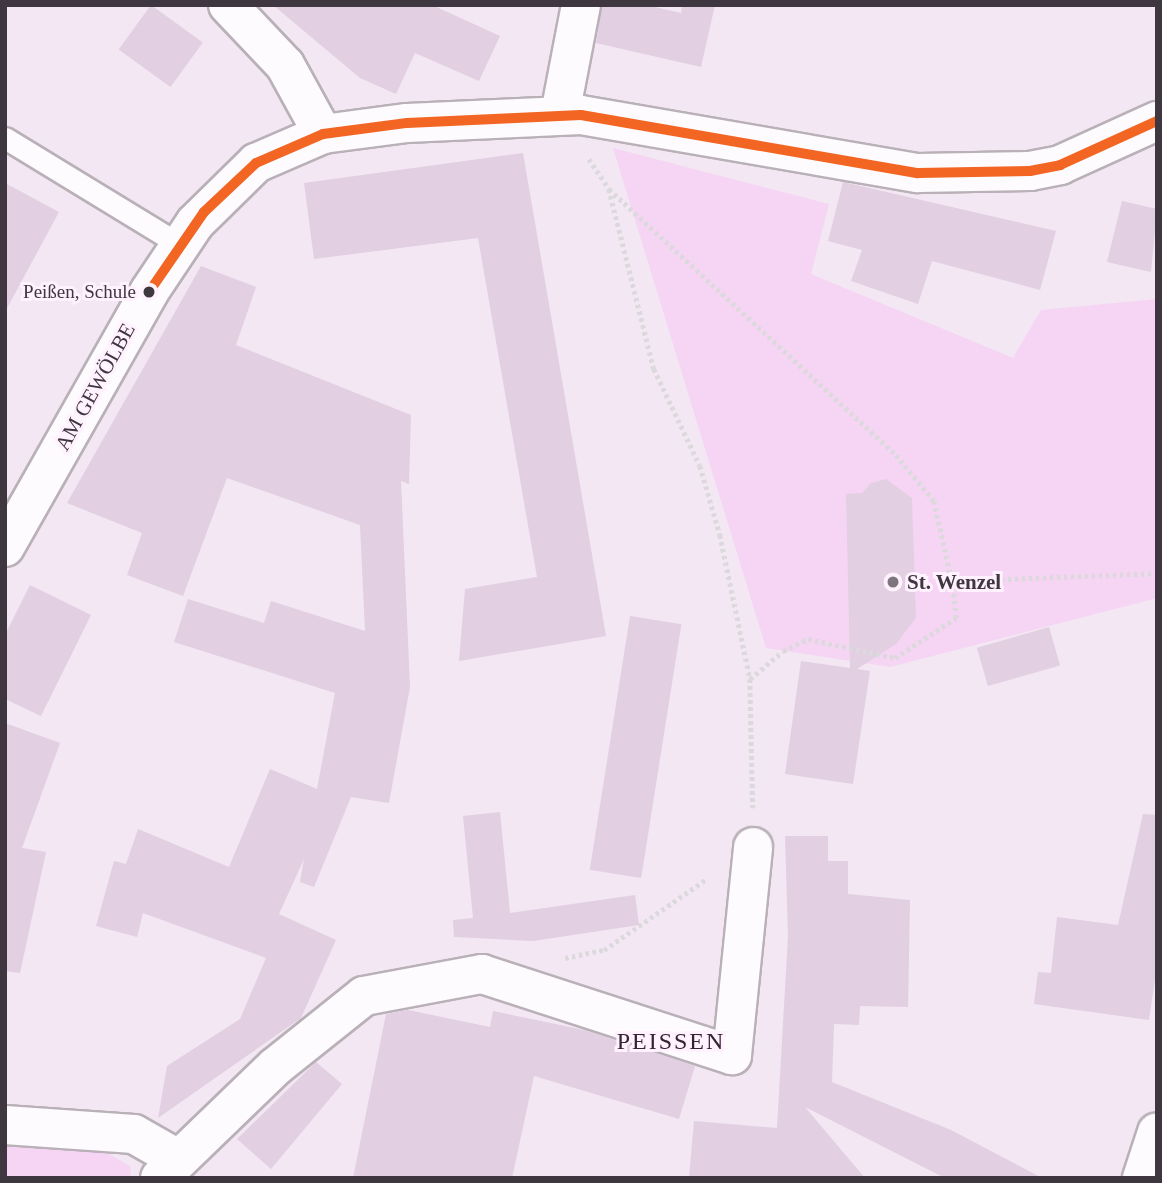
<!DOCTYPE html>
<html>
<head>
<meta charset="utf-8">
<style>
	body { margin:0 }
	#map { position:relative; width:1162px; height:1183px; overflow:hidden; background:#f2e7f2; font-family:Georgia,serif }
	div>[style] { position:absolute }
	.green>* { inset:0; background:#f6d5f4 }
	.building>* { inset:0; background:#e2cfe1; transform-origin:0 0 }
	.path>* { height:4.5px; margin-top:-2.25px; transform-origin:0; background:repeating-linear-gradient(90deg,#dcd9dc 0 3.5px,transparent 0 7px) }
	.roads { filter:drop-shadow(2px 0 #b9b0b8) drop-shadow(-2px 0 #b9b0b8) drop-shadow(0 2px #b9b0b8) drop-shadow(0 -2px #b9b0b8) }
	.lane>* { height:21px; margin:-10.5px; padding:0 10.5px; transform-origin:10.5px; border-radius:10.5px; background:#fdfbfd }
	.street>* { height:38px; margin:-19px; padding:0 19px; transform-origin:19px; border-radius:19px; background:#fdfbfd }
	.bus-1>* { height:10px; margin:-5px; padding:0 5px; transform-origin:5px; border-radius:5px; background:#f26522 }
	.dots>* { width:19px; height:19px; translate:-50% -50%; box-sizing:border-box; border:4px solid #fff2fe; border-radius:50% }
	span { translate:-50% -50%; white-space:nowrap; text-align:center; line-height:1.15; -webkit-text-stroke:6px #fff2fe; paint-order:stroke }
	.bus-label { font-size:19px; color:#3f373f }
	.right { translate:-100% -50%; text-align:right }
	.street-label { font-size:21px; color:#3f373f }
	.poi-label { font-size:21px; color:#3f373f; font-weight:700 }
	.left { translate:0 -50%; text-align:left }
	.quarter-label { font-size:24px; color:#342433; letter-spacing:2px }
	.frame { position:absolute; inset:0; border:7px solid #3f373f; pointer-events:none }
</style>
</head>
<body>
<div id="map">
	<div class="green">
		<i style="clip-path:polygon(613px 148px,829px 204px,811px 274px,1013px 358px,1041px 310px,1157px 299px,1157px 598px,890px 667px,766px 648px)"></i>
		<i style="clip-path:polygon(5px 1144px,96px 1147px,130px 1166px,131px 1178px,5px 1178px)"></i>
	</div>
	<div class="building">
		<i style="left:151px;top:5px;width:64px;height:55px;rotate:36deg"></i>
		<i style="clip-path:polygon(273px 5px,432px 5px,500px 36px,479px 81px,415px 53px,396px 94px,360px 78px)"></i>
		<i style="clip-path:polygon(602px 5px,646px 5px,681px 13px,682px 5px,715px 5px,701px 67px,596px 43px)"></i>
		<i style="clip-path:polygon(523px 153px,606px 636px,459px 661px,465px 589px,537px 577px,478px 238px,314px 259px,304px 183px)"></i>
		<i style="clip-path:polygon(843px 182px,1056px 231px,1040px 290px,932px 261px,918px 304px,851px 281px,862px 250px,828px 241px)"></i>
		<i style="clip-path:polygon(5px 183px,59px 212px,5px 312px)"></i>
		<i style="clip-path:polygon(1122px 201px,1157px 209px,1151px 272px,1107px 262px)"></i>
		<i style="clip-path:polygon(201px 266px,256px 287px,236px 345px,411px 415px,409px 484px,401px 481px,410px 687px,389px 803px,351px 797px,314px 887px,300px 882px,304px 859px,279px 914px,336px 940px,301px 1018px,158px 1118px,167px 1066px,240px 1019px,266px 958px,143px 913px,137px 937px,96px 926px,114px 861px,126px 864px,138px 829px,229px 867px,270px 769px,317px 789px,335px 693px,174px 642px,188px 599px,264px 623px,271px 601px,365px 631px,360px 525px,227px 478px,183px 596px,127px 575px,142px 533px,67px 503px)"></i>
		<i style="clip-path:polygon(886px 479px,912px 498px,916px 618px,896px 644px,857px 669px,870px 671px,853px 784px,785px 774px,801px 661px,850px 668px,846px 494px,862px 493px,871px 483px)"></i>
		<i style="clip-path:polygon(30px 585px,91px 615px,41px 716px,5px 699px,5px 635px)"></i>
		<i style="left:630px;top:616px;width:52px;height:257px;rotate:9deg"></i>
		<i style="left:1049px;top:627px;width:40px;height:75px;rotate:74deg"></i>
		<i style="clip-path:polygon(5px 723px,60px 743px,22px 848px,46px 852px,20px 973px,5px 971px)"></i>
		<i style="clip-path:polygon(500px 812px,510px 913px,635px 895px,639px 925px,533px 941px,454px 937px,453px 920px,473px 918px,463px 816px)"></i>
		<i style="clip-path:polygon(1143px 814px,1157px 815px,1157px 966px,1149px 1020px,1034px 1004px,1038px 972px,1051px 973px,1057px 917px,1118px 925px)"></i>
		<i style="clip-path:polygon(785px 836px,828px 836px,828px 861px,848px 861px,848px 894px,910px 900px,908px 1007px,860px 1006px,859px 1025px,834px 1024px,832px 1082px,951px 1130px,1042px 1178px,945px 1178px,805px 1107px,865px 1178px,689px 1178px,694px 1121px,777px 1128px,788px 936px)"></i>
		<i style="clip-path:polygon(408px 1010px,490px 1027px,493px 1011px,584px 1030px,695px 1066px,679px 1119px,534px 1076px,512px 1178px,353px 1178px,386px 1014px)"></i>
		<i style="clip-path:polygon(316px 1062px,342px 1084px,271px 1169px,237px 1139px)"></i>
	</div>
	<div class="path">
		<i style="left:589px;top:159px;width:36px;rotate:56deg"></i>
		<i style="left:609px;top:189px;width:186px;rotate:76deg"></i>
		<i style="left:654px;top:369px;width:107px;rotate:64.6deg"></i>
		<i style="left:700px;top:466px;width:72px;rotate:73.8deg"></i>
		<i style="left:720px;top:535px;width:147px;rotate:78.2deg"></i>
		<i style="left:750px;top:679px;width:129px;rotate:88.7deg"></i>
		<i style="left:609px;top:189px;width:391px;rotate:42.8deg"></i>
		<i style="left:896px;top:455px;width:60px;rotate:50.4deg"></i>
		<i style="left:934px;top:501px;width:82px;rotate:77.3deg"></i>
		<i style="left:750px;top:679px;width:43px;rotate:-40.3deg"></i>
		<i style="left:783px;top:651px;width:28px;rotate:-26deg"></i>
		<i style="left:808px;top:639px;width:89px;rotate:12.3deg"></i>
		<i style="left:895px;top:658px;width:73px;rotate:-33.3deg"></i>
		<i style="left:956px;top:618px;width:37px;rotate:-96deg"></i>
		<i style="left:952px;top:581px;width:205px;rotate:-2.2deg"></i>
		<i style="left:565px;top:958px;width:40px;rotate:-12deg"></i>
		<i style="left:604px;top:950px;width:126px;rotate:-34.7deg"></i>
	</div>
	<div class="roads">
		<div class="lane">
			<i style="left:5px;top:138px;width:205px;rotate:31.4deg"></i>
		</div>
		<div class="street">
			<i style="left:228px;top:5px;width:83px;rotate:46.5deg"></i>
			<i style="left:285px;top:65px;width:79px;rotate:61.2deg"></i>
			<i style="left:560px;top:114px;width:111px;rotate:-79.1deg"></i>
			<i style="left:5px;top:547px;width:293px;rotate:-60.5deg"></i>
			<i style="left:149px;top:292px;width:83px;rotate:-56.3deg"></i>
			<i style="left:195px;top:223px;width:86px;rotate:-44.5deg"></i>
			<i style="left:256px;top:163px;width:73px;rotate:-23.4deg"></i>
			<i style="left:323px;top:134px;width:85px;rotate:-7.5deg"></i>
			<i style="left:407px;top:123px;width:174px;rotate:-2.6deg"></i>
			<i style="left:581px;top:115px;width:342px;rotate:9.8deg"></i>
			<i style="left:918px;top:173px;width:112px;rotate:-1deg"></i>
			<i style="left:1030px;top:171px;width:31px;rotate:-11deg"></i>
			<i style="left:1060px;top:165px;width:107px;rotate:-24.4deg"></i>
			<i style="left:5px;top:1125px;width:129px;rotate:4deg"></i>
			<i style="left:134px;top:1134px;width:48px;rotate:29.7deg"></i>
			<i style="left:160px;top:1178px;width:160px;rotate:-44deg"></i>
			<i style="left:275px;top:1067px;width:114px;rotate:-38.6deg"></i>
			<i style="left:364px;top:996px;width:120px;rotate:-10.6deg"></i>
			<i style="left:482px;top:974px;width:263px;rotate:18deg"></i>
			<i style="left:732px;top:1055px;width:209px;rotate:-84.2deg"></i>
			<i style="left:1142px;top:1178px;width:48px;rotate:-71.9deg"></i>
		</div>
	</div>
	<div class="bus-1">
		<i style="left:149px;top:292px;width:97px;rotate:-55.5deg"></i>
		<i style="left:204px;top:212px;width:71px;rotate:-43.3deg"></i>
		<i style="left:256px;top:163px;width:73px;rotate:-23.4deg"></i>
		<i style="left:323px;top:134px;width:85px;rotate:-7.5deg"></i>
		<i style="left:407px;top:123px;width:174px;rotate:-2.6deg"></i>
		<i style="left:581px;top:115px;width:342px;rotate:9.8deg"></i>
		<i style="left:918px;top:173px;width:112px;rotate:-1deg"></i>
		<i style="left:1030px;top:171px;width:31px;rotate:-11deg"></i>
		<i style="left:1060px;top:165px;width:107px;rotate:-24.4deg"></i>
	</div>
	<div class="dots">
		<i style="left:149px;top:292px;background:#3f373f"></i>
		<i style="left:893px;top:582px;background:#7e757e"></i>
	</div>
	<div class="bus-label">
		<span class="right" style="left:136px;top:292px">Peißen, Schule</span>
	</div>
	<div class="street-label">
		<span style="left:95px;top:387px;rotate:-61deg">AM GEWÖLBE</span>
	</div>
	<div class="poi-label">
		<span class="left" style="left:907px;top:582px">St. Wenzel</span>
	</div>
	<div class="quarter-label">
		<span style="left:671px;top:1042px">PEISSEN</span>
	</div>
	<div class="frame"></div>
</div>
</body>
</html>
